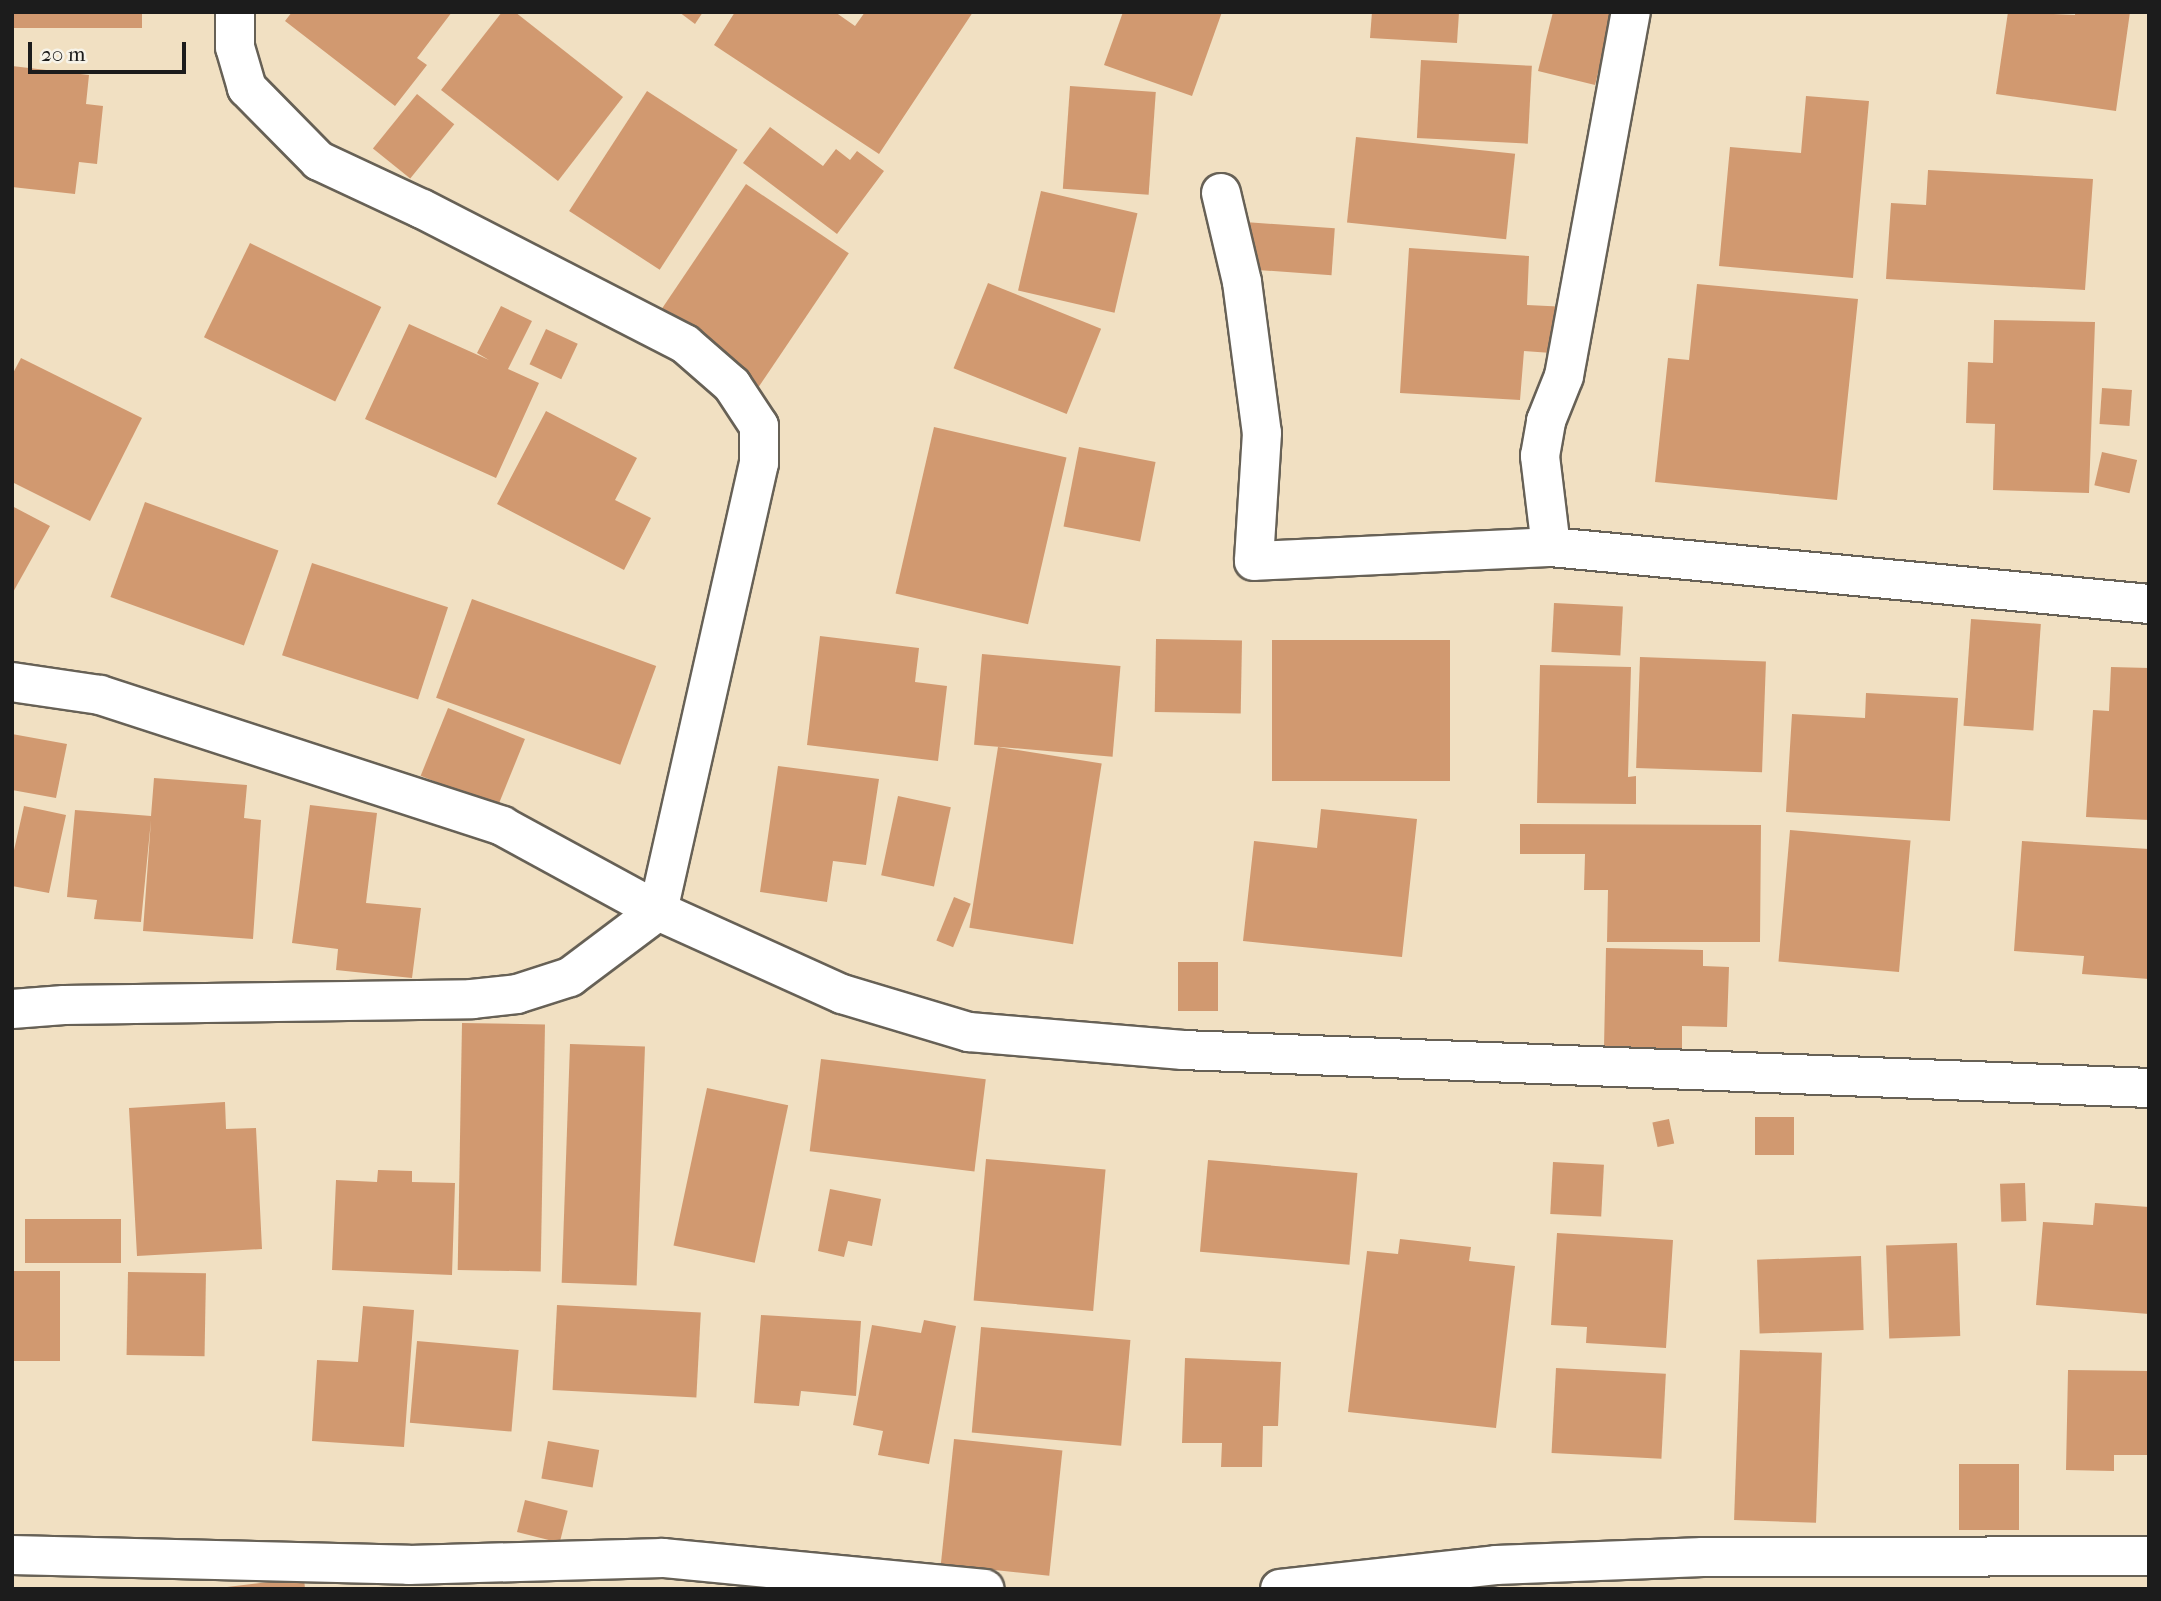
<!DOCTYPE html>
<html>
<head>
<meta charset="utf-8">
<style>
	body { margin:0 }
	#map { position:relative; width:2161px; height:1601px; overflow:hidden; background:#f1e0c2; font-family:"IM FELL French Canon",serif }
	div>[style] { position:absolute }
	.building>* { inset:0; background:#d19970; transform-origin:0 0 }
	.roads { filter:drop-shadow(2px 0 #676156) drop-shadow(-2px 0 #676156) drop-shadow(0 2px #676156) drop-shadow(0 -2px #676156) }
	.street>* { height:38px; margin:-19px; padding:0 19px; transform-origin:19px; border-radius:19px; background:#fff }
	span { translate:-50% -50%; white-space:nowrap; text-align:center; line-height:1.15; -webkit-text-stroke:6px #f7f3e8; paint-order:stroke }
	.frame { position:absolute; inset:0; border:14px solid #1c1c1c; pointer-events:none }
	.scale { position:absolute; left:28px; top:42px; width:158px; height:32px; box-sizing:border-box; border:4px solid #1c1c1c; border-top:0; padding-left:9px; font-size:21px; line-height:24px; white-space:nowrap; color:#1c1c1c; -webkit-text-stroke:5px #f7f3e8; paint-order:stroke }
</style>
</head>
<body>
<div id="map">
	<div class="building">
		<i style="left:12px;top:12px;width:130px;height:16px"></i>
		<i style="clip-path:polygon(292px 12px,452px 12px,417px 58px,427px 65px,395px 106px,285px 21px)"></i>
		<i style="clip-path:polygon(502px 12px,515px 12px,623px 97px,558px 181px,441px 90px)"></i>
		<i style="clip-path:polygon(679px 12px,703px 12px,695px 24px)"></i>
		<i style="clip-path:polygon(735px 12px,835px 12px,855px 26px,865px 12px,973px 12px,879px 154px,714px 45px)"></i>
		<i style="clip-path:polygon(1123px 12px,1222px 12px,1192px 96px,1104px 65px)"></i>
		<i style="clip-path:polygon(1372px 12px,1459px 12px,1457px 43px,1370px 38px)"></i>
		<i style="clip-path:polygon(1553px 12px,1613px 12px,1595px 85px,1538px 71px)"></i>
		<i style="clip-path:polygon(2008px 12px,2075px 15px,2075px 12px,2130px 12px,2116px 111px,1996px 94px)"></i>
		<i style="left:1421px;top:60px;width:111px;height:78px;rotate:3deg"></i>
		<i style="clip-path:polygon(12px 66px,89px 75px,86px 104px,103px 106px,97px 164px,79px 162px,75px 194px,12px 187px)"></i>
		<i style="left:1070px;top:86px;width:86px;height:103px;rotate:4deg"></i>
		<i style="left:647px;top:91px;width:108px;height:143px;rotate:33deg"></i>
		<i style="left:417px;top:94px;width:48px;height:70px;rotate:39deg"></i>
		<i style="clip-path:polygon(1806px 96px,1869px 101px,1853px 278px,1719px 266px,1730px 147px,1801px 153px)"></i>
		<i style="clip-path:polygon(770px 127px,823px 166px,836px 149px,850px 160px,857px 151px,884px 171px,837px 234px,743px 163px)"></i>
		<i style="left:1356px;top:137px;width:160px;height:86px;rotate:6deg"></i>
		<i style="clip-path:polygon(1928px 170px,2093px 179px,2085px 290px,1886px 279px,1891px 203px,1926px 205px)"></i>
		<i style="left:746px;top:184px;width:124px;height:161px;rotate:34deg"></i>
		<i style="left:1041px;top:191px;width:99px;height:102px;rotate:13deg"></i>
		<i style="left:1245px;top:222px;width:90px;height:47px;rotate:4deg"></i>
		<i style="left:250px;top:243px;width:146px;height:105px;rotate:26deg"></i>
		<i style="clip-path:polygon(1409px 248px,1529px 256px,1527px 305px,1568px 307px,1565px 354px,1524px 351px,1520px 400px,1400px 393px)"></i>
		<i style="left:988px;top:283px;width:122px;height:92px;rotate:22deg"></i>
		<i style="clip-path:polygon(1697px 284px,1858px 299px,1837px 500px,1655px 482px,1668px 358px,1689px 360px)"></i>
		<i style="clip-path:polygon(501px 306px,532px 321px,508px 369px,539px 383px,496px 478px,365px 419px,409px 324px,489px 360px,477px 353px)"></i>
		<i style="clip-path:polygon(1994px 320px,2095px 322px,2089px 493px,1993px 490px,1995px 424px,1966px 423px,1968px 362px,1993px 363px)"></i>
		<i style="left:546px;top:329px;width:35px;height:39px;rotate:25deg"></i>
		<i style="clip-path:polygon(21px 358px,142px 418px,90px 521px,12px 482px,12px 375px)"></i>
		<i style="left:2102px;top:388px;width:30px;height:36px;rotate:4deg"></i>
		<i style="clip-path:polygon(546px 411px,637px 458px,615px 500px,651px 518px,624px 570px,497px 504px)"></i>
		<i style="left:934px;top:427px;width:136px;height:171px;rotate:13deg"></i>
		<i style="left:1079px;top:447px;width:78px;height:81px;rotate:11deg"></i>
		<i style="left:2102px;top:452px;width:36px;height:34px;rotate:13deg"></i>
		<i style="left:145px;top:502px;width:142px;height:101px;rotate:20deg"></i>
		<i style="clip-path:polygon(12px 506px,50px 526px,12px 594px)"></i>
		<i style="left:312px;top:563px;width:143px;height:97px;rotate:18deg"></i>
		<i style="left:472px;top:599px;width:196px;height:105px;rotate:20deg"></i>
		<i style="left:1554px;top:603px;width:69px;height:49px;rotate:3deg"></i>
		<i style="left:1971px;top:619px;width:70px;height:107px;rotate:4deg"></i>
		<i style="clip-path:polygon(820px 636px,919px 648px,915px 682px,947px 686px,938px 761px,807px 745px)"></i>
		<i style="left:1156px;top:639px;width:86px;height:73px;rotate:1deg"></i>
		<i style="left:1272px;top:640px;width:178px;height:141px"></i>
		<i style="left:982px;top:654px;width:139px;height:91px;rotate:5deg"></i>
		<i style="left:1640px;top:657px;width:126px;height:111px;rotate:2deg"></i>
		<i style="clip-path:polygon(1540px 665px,1631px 667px,1628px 777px,1636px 776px,1636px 804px,1537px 803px)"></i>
		<i style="clip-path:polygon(2111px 667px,2149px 668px,2149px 820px,2086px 817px,2093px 710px,2109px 711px)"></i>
		<i style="clip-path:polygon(1866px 693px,1958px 698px,1950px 821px,1786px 812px,1792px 714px,1865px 718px)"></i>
		<i style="left:448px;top:708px;width:83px;height:73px;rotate:22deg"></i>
		<i style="clip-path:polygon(12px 734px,67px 744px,56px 798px,12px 790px)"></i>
		<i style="left:998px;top:747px;width:105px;height:183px;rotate:9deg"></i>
		<i style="clip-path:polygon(778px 766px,879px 779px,866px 865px,833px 861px,827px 902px,760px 892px)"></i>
		<i style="clip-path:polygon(154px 778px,247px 785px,244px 818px,261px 820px,253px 939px,143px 931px,151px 820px,141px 922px,94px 919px,97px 900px,67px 897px,75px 810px,151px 816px)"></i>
		<i style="left:898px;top:796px;width:54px;height:81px;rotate:12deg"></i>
		<i style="clip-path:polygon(310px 805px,377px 813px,366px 903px,421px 908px,412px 978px,336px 970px,338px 949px,292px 943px)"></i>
		<i style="clip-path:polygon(24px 806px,66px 815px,49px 893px,12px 886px,12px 859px)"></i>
		<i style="clip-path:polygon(1321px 809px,1417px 819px,1402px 957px,1243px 941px,1254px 841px,1317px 848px)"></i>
		<i style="clip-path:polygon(1520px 824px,1761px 825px,1760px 942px,1607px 942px,1608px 890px,1584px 890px,1585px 854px,1520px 854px)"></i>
		<i style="left:1790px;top:830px;width:121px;height:132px;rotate:5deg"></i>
		<i style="clip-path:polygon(2022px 841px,2149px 849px,2149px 979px,2082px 974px,2084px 956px,2014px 951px)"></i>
		<i style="left:954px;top:897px;width:18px;height:47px;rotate:22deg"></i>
		<i style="clip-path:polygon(1606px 948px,1703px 950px,1703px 966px,1729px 967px,1727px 1027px,1682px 1026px,1682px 1049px,1604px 1048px)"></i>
		<i style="left:1218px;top:962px;width:49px;height:40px;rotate:90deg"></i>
		<i style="left:462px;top:1023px;width:83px;height:247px;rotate:1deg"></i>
		<i style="left:570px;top:1044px;width:75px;height:239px;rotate:2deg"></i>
		<i style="left:821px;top:1059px;width:166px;height:93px;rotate:7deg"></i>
		<i style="left:707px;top:1088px;width:83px;height:161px;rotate:12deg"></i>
		<i style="clip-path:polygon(225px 1102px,226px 1129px,256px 1128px,262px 1249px,137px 1256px,129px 1108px)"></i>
		<i style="left:1755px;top:1117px;width:39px;height:38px"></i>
		<i style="left:1669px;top:1119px;width:25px;height:17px;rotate:78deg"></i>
		<i style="left:986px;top:1159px;width:120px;height:142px;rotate:5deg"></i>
		<i style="left:1208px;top:1160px;width:150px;height:92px;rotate:5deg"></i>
		<i style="left:1553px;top:1162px;width:51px;height:52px;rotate:3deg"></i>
		<i style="clip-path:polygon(378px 1170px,412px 1171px,412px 1182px,455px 1183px,452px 1275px,332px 1270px,336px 1180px,377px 1182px)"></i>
		<i style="left:2025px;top:1183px;width:38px;height:25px;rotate:88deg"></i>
		<i style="clip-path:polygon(830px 1189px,881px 1199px,872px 1246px,848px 1241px,844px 1257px,818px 1251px)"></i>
		<i style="clip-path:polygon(2095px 1203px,2149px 1207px,2149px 1314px,2036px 1305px,2043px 1222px,2093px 1225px)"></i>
		<i style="left:121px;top:1219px;width:44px;height:96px;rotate:90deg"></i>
		<i style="clip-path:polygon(1557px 1233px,1673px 1240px,1666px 1348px,1586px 1343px,1587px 1327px,1551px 1325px)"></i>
		<i style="clip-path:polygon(1400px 1239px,1471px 1247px,1469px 1261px,1515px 1266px,1496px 1428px,1348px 1412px,1367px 1251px,1398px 1254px)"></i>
		<i style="left:1957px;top:1243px;width:93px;height:71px;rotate:88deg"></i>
		<i style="left:1861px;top:1256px;width:74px;height:104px;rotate:88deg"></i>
		<i style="left:12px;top:1271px;width:48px;height:90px"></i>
		<i style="left:128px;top:1272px;width:78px;height:83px;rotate:1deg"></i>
		<i style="left:557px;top:1305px;width:144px;height:85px;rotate:3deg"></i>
		<i style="clip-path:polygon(363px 1306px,414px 1310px,404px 1447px,312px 1441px,317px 1360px,358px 1362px)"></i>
		<i style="clip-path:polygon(761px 1315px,861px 1321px,856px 1396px,801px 1391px,799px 1406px,754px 1403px)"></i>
		<i style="clip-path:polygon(924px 1320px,956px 1326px,929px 1464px,878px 1455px,883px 1431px,853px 1425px,872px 1325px,921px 1333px)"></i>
		<i style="left:981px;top:1327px;width:150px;height:106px;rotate:5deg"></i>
		<i style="left:417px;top:1341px;width:102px;height:82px;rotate:5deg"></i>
		<i style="left:1740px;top:1350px;width:82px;height:170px;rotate:2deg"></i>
		<i style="clip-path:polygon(1185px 1358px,1281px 1362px,1278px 1426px,1263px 1426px,1262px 1467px,1221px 1467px,1222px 1443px,1182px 1443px)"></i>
		<i style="left:1556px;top:1368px;width:110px;height:85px;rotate:3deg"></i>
		<i style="clip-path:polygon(2068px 1370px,2149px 1371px,2149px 1455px,2114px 1455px,2114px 1471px,2066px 1470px)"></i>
		<i style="left:954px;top:1439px;width:109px;height:126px;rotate:6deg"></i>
		<i style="left:548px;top:1441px;width:52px;height:38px;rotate:10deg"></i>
		<i style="left:2019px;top:1464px;width:66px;height:60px;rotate:90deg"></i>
		<i style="left:525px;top:1500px;width:44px;height:33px;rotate:14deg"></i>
		<i style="clip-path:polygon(304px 1578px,305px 1589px,227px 1589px,227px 1587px)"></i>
	</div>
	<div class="roads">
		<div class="street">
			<i style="left:1221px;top:193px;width:91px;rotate:76.7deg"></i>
			<i style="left:1242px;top:282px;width:152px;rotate:82.5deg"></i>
			<i style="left:1262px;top:433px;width:128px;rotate:93.6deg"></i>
			<i style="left:1254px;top:561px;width:297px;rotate:-2.7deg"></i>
			<i style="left:1551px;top:547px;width:601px;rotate:5.44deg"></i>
			<i style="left:1551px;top:547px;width:92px;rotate:-96.9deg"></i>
			<i style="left:1540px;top:456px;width:36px;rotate:-80deg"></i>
			<i style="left:1546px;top:421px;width:48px;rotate:-68.2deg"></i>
			<i style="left:1564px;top:376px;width:370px;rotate:-79.6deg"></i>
			<i style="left:12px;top:682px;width:89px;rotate:8.4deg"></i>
			<i style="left:100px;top:695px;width:423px;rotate:18deg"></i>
			<i style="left:502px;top:826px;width:178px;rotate:28.6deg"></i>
			<i style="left:658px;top:911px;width:202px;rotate:24.3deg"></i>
			<i style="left:842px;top:994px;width:133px;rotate:16.7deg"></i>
			<i style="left:969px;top:1032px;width:215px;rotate:4.8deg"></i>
			<i style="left:1183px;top:1050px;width:967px;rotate:2.25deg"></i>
			<i style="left:12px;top:1009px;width:52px;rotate:-4.4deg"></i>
			<i style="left:64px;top:1005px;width:408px;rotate:-0.8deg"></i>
			<i style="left:472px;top:999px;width:45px;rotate:-6.3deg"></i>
			<i style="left:517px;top:994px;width:56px;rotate:-17.8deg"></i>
			<i style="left:570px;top:977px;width:110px;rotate:-36.9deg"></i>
			<i style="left:658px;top:911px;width:459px;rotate:-77.3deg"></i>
			<i style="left:759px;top:463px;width:37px;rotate:-90deg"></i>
			<i style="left:759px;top:426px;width:49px;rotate:-123.4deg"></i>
			<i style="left:732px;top:385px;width:62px;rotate:-138.9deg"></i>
			<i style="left:685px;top:344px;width:296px;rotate:-152.8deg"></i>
			<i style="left:422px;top:209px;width:114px;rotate:-155deg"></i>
			<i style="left:319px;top:161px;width:103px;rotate:-134.6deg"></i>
			<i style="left:247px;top:88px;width:43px;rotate:-106.3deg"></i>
			<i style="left:235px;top:47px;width:35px;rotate:-90deg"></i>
			<i style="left:12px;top:1555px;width:397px;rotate:1.4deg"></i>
			<i style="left:409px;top:1565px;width:254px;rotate:-1.6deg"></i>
			<i style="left:663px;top:1558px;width:323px;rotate:5.5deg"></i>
			<i style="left:1280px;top:1589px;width:217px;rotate:-6.3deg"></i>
			<i style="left:1496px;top:1565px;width:207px;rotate:-2.2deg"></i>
			<i style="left:1703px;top:1557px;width:446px;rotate:-0.1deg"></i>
		</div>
	</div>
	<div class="frame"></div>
	<div class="scale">20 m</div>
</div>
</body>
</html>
